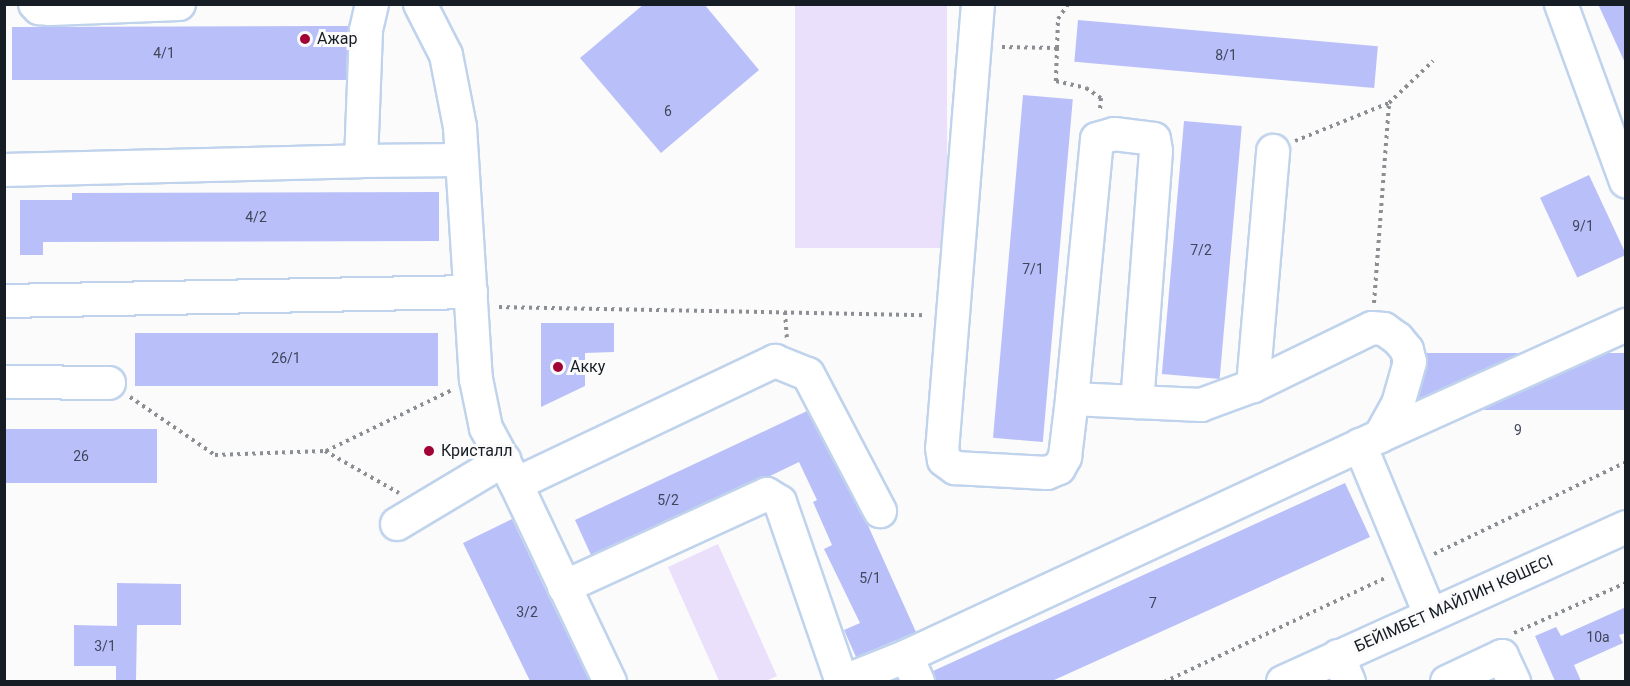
<!DOCTYPE html>
<html>
<head>
<meta charset="utf-8">
<style>
	body { margin:0 }
	#map { position:relative; width:1630px; height:686px; overflow:hidden; background:#fbfbfb; font-family:Roboto,sans-serif }
	div>[style] { position:absolute }
	.green>* { inset:0; background:#ebe0fb; transform-origin:0 0 }
	.building>* { inset:0; background:#b9c0f9; transform-origin:0 0 }
	.path>* { height:4px; margin-top:-2px; transform-origin:0; background:repeating-linear-gradient(90deg,#8b8e92 0 3px,transparent 0 7.5px) }
	.roads { filter:drop-shadow(2px 0 #c0d3ec) drop-shadow(-2px 0 #c0d3ec) drop-shadow(0 2px #c0d3ec) drop-shadow(0 -2px #c0d3ec) }
	.minor>* { height:32px; margin:-16px; padding:0 16px; transform-origin:16px; border-radius:16px; background:#fff }
	.dots>* { width:16px; height:16px; translate:-50% -50%; box-sizing:border-box; border:3px solid #fbfbfb; border-radius:50% }
	span { translate:-50% -50%; white-space:nowrap; text-align:center; line-height:1.15; -webkit-text-stroke:6px #fbfbfb; paint-order:stroke }
	.number-label { font-size:14px; color:#3f465a }
	.number-label span { -webkit-text-stroke-width:0 }
	.poi-label { font-size:16px; color:#161d25 }
	.left { translate:0 -50%; text-align:left }
	.street-label { font-size:16px; color:#161d25 }
	.frame { position:absolute; inset:0; border:6px solid #161d25; pointer-events:none }
</style>
</head>
<body>
<div id="map">
	<div class="green">
		<i style="left:795px;top:5px;width:152px;height:243px"></i>
		<i style="clip-path:polygon(718px 544px,777px 676px,766px 681px,719px 681px,668px 567px)"></i>
	</div>
	<div class="building">
		<i style="clip-path:polygon(644px 4px,704px 4px,759px 70px,661px 153px,580px 58px)"></i>
		<i style="clip-path:polygon(1598px 4px,1626px 4px,1626px 65px)"></i>
		<i style="left:1078px;top:20px;width:301px;height:42px;rotate:5deg"></i>
		<i style="clip-path:polygon(318px 26px,348px 26px,346px 80px,12px 80px,12px 27px)"></i>
		<i style="left:1023px;top:95px;width:50px;height:344px;rotate:5deg"></i>
		<i style="left:1184px;top:121px;width:58px;height:254px;rotate:5deg"></i>
		<i style="left:1589px;top:175px;width:88px;height:54px;rotate:65deg"></i>
		<i style="clip-path:polygon(439px 192px,439px 241px,43px 242px,43px 255px,20px 255px,20px 200px,72px 200px,72px 193px)"></i>
		<i style="clip-path:polygon(541px 323px,614px 323px,614px 352px,585px 353px,585px 386px,541px 407px)"></i>
		<i style="left:135px;top:333px;width:303px;height:53px"></i>
		<i style="left:1626px;top:353px;width:57px;height:236px;rotate:90deg"></i>
		<i style="clip-path:polygon(807px 411px,866px 521px,916px 632px,856px 657px,844px 630px,860px 623px,824px 549px,832px 545px,813px 502px,817px 500px,799px 462px,770px 476px,760px 478px,591px 555px,575px 520px)"></i>
		<i style="left:4px;top:429px;width:153px;height:54px"></i>
		<i style="clip-path:polygon(1345px 483px,1370px 537px,1052px 681px,936px 681px,933px 671px)"></i>
		<i style="clip-path:polygon(512px 519px,548px 595px,590px 681px,530px 681px,463px 543px)"></i>
		<i style="clip-path:polygon(117px 583px,181px 584px,181px 625px,137px 625px,136px 681px,116px 681px,116px 666px,74px 666px,74px 625px,117px 626px)"></i>
		<i style="clip-path:polygon(1626px 607px,1626px 633px,1619px 635px,1623px 643px,1574px 665px,1581px 681px,1555px 681px,1535px 636px,1556px 627px,1561px 636px)"></i>
	</div>
	<div class="path">
		<i style="left:1002px;top:47px;width:55px;rotate:1deg"></i>
		<i style="left:1057px;top:48px;width:33px;rotate:92deg"></i>
		<i style="left:1056px;top:81px;width:31px;rotate:13deg"></i>
		<i style="left:1086px;top:88px;width:18px;rotate:34deg"></i>
		<i style="left:1101px;top:98px;width:11px;rotate:95deg"></i>
		<i style="left:1057px;top:48px;width:29px;rotate:-88deg"></i>
		<i style="left:1058px;top:19px;width:18px;rotate:-56deg"></i>
		<i style="left:1295px;top:141px;width:101px;rotate:-22deg"></i>
		<i style="left:1374px;top:303px;width:201px;rotate:-85.7deg"></i>
		<i style="left:1389px;top:103px;width:61px;rotate:-43.7deg"></i>
		<i style="left:499px;top:307px;width:427px;rotate:1.1deg"></i>
		<i style="left:785px;top:312px;width:26px;rotate:86deg"></i>
		<i style="left:130px;top:397px;width:103px;rotate:34.3deg"></i>
		<i style="left:215px;top:455px;width:110px;rotate:-2.1deg"></i>
		<i style="left:325px;top:451px;width:85px;rotate:29.6deg"></i>
		<i style="left:326px;top:451px;width:140px;rotate:-25.8deg"></i>
		<i style="left:1434px;top:554px;width:213px;rotate:-25.6deg"></i>
		<i style="left:1514px;top:633px;width:123px;rotate:-24.1deg"></i>
		<i style="left:1164px;top:682px;width:246px;rotate:-25.2deg"></i>
	</div>
	<div class="roads">
		<div class="minor">
			<i style="left:35px;top:4px;width:6px;rotate:45deg"></i>
			<i style="left:39px;top:8px;width:11px;rotate:5deg"></i>
			<i style="left:50px;top:9px;width:129px;rotate:-2.2deg"></i>
			<i style="left:420px;top:4px;width:57px;rotate:63deg"></i>
			<i style="left:446px;top:55px;width:73px;rotate:79deg"></i>
			<i style="left:460px;top:127px;width:253px;rotate:86.4deg"></i>
			<i style="left:476px;top:379px;width:50px;rotate:78.5deg"></i>
			<i style="left:486px;top:428px;width:64px;rotate:61.8deg"></i>
			<i style="left:516px;top:484px;width:219px;rotate:64.6deg"></i>
			<i style="left:978px;top:4px;width:445px;rotate:94.6deg"></i>
			<i style="left:942px;top:448px;width:12px;rotate:81deg"></i>
			<i style="left:944px;top:460px;width:14px;rotate:36deg"></i>
			<i style="left:955px;top:468px;width:92px;rotate:3.1deg"></i>
			<i style="left:1047px;top:473px;width:13px;rotate:-23deg"></i>
			<i style="left:1059px;top:468px;width:13px;rotate:-61deg"></i>
			<i style="left:1065px;top:457px;width:58px;rotate:-83.1deg"></i>
			<i style="left:1072px;top:399px;width:261px;rotate:-84.5deg"></i>
			<i style="left:1097px;top:139px;width:18px;rotate:-16deg"></i>
			<i style="left:1114px;top:134px;width:40px;rotate:7.1deg"></i>
			<i style="left:1154px;top:139px;width:12px;rotate:81deg"></i>
			<i style="left:1156px;top:151px;width:252px;rotate:94.3deg"></i>
			<i style="left:1561px;top:4px;width:189px;rotate:69.9deg"></i>
			<i style="left:361px;top:161px;width:101px;rotate:-0.6deg"></i>
			<i style="left:4px;top:170px;width:357px;rotate:-1.4deg"></i>
			<i style="left:361px;top:161px;width:131px;rotate:-87.8deg"></i>
			<i style="left:366px;top:30px;width:27px;rotate:-77deg"></i>
			<i style="left:4px;top:301px;width:467px;rotate:-1.1deg"></i>
			<i style="left:4px;top:382px;width:105px;rotate:0.5deg"></i>
			<i style="left:1253px;top:386px;width:236px;rotate:-85.1deg"></i>
			<i style="left:1072px;top:399px;width:129px;rotate:2.7deg"></i>
			<i style="left:1201px;top:405px;width:55px;rotate:-20.1deg"></i>
			<i style="left:1253px;top:386px;width:132px;rotate:-26deg"></i>
			<i style="left:1372px;top:328px;width:12px;rotate:5deg"></i>
			<i style="left:1384px;top:329px;width:17px;rotate:36deg"></i>
			<i style="left:1398px;top:339px;width:14px;rotate:51deg"></i>
			<i style="left:1407px;top:350px;width:12px;rotate:76deg"></i>
			<i style="left:1410px;top:362px;width:44px;rotate:105.9deg"></i>
			<i style="left:1398px;top:404px;width:37px;rotate:119deg"></i>
			<i style="left:1360px;top:445px;width:183px;rotate:67.5deg"></i>
			<i style="left:516px;top:484px;width:287px;rotate:-25.4deg"></i>
			<i style="left:775px;top:361px;width:35px;rotate:22deg"></i>
			<i style="left:808px;top:374px;width:155px;rotate:62.3deg"></i>
			<i style="left:397px;top:524px;width:125px;rotate:-30.9deg"></i>
			<i style="left:564px;top:587px;width:223px;rotate:-24.6deg"></i>
			<i style="left:767px;top:494px;width:15px;rotate:32deg"></i>
			<i style="left:780px;top:502px;width:190px;rotate:71deg"></i>
			<i style="left:907px;top:656px;width:28px;rotate:67deg"></i>
			<i style="left:1338px;top:656px;width:28px;rotate:67deg"></i>
			<i style="left:842px;top:682px;width:70px;rotate:-21.8deg"></i>
			<i style="left:907px;top:656px;width:522px;rotate:-24.94deg"></i>
			<i style="left:1380px;top:436px;width:270px;rotate:-24.3deg"></i>
			<i style="left:1283px;top:682px;width:376px;rotate:-24.3deg"></i>
			<i style="left:1447px;top:682px;width:61px;rotate:-25.3deg"></i>
			<i style="left:1502px;top:656px;width:29px;rotate:65deg"></i>
		</div>
	</div>
	<div class="dots">
		<i style="left:305px;top:39px;background:#a20235"></i>
		<i style="left:558px;top:367px;background:#a20235"></i>
		<i style="left:429px;top:451px;background:#a20235"></i>
	</div>
	<div class="number-label">
		<span style="left:164px;top:53px">4/1</span>
		<span style="left:1226px;top:55px">8/1</span>
		<span style="left:668px;top:111px">6</span>
		<span style="left:256px;top:217px">4/2</span>
		<span style="left:1583px;top:226px">9/1</span>
		<span style="left:1201px;top:250px">7/2</span>
		<span style="left:1033px;top:269px">7/1</span>
		<span style="left:286px;top:358px">26/1</span>
		<span style="left:1518px;top:430px">9</span>
		<span style="left:81px;top:456px">26</span>
		<span style="left:668px;top:500px">5/2</span>
		<span style="left:870px;top:578px">5/1</span>
		<span style="left:1153px;top:603px">7</span>
		<span style="left:527px;top:612px">3/2</span>
		<span style="left:1598px;top:637px">10а</span>
		<span style="left:105px;top:646px">3/1</span>
	</div>
	<div class="poi-label">
		<span class="left" style="left:317px;top:39px">Ажар</span>
		<span class="left" style="left:570px;top:367px">Акку</span>
		<span class="left" style="left:441px;top:451px">Кристалл</span>
	</div>
	<div class="street-label">
		<span style="left:1454px;top:604px;rotate:-24deg">БЕЙІМБЕТ МАЙЛИН КӨШЕСІ</span>
	</div>
	<div class="frame"></div>
</div>
</body>
</html>
